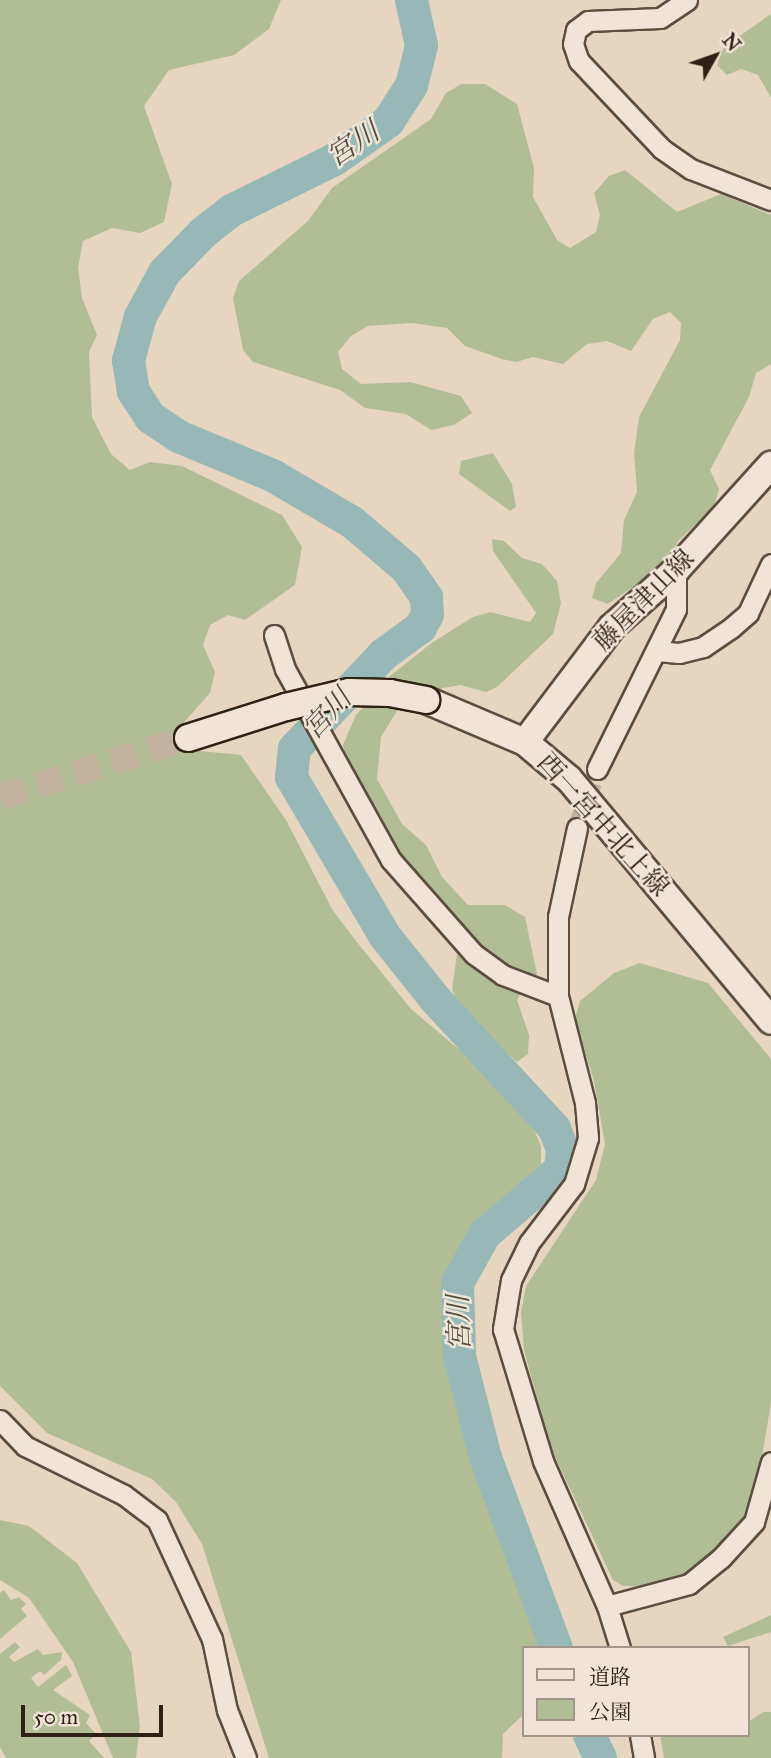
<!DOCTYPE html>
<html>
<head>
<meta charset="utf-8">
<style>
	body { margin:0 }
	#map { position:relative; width:771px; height:1758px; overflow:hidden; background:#e6d6bf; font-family:"IM FELL Great Primer","Noto Serif JP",serif }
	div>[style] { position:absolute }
	.green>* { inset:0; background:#b1be95 }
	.river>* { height:33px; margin:-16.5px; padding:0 16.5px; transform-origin:16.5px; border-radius:16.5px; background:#97b8b7 }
	.street-tunnel>* { height:19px; margin-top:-9.5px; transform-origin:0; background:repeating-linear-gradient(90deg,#c1b29d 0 19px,transparent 0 29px) }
	.secondary-tunnel>* { height:26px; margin-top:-13px; transform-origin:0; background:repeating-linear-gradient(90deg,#c1b29d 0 26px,transparent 0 39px) }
	.roads { filter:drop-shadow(2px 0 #5c4e3f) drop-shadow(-2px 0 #5c4e3f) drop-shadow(0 2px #5c4e3f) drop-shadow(0 -2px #5c4e3f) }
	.street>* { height:19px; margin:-9.5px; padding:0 9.5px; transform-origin:9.5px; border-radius:9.5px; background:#efe4d5 }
	.secondary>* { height:26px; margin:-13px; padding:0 13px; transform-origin:13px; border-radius:13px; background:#efe4d5 }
	.bridges { filter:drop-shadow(2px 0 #2e2114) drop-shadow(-2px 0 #2e2114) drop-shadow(0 2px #2e2114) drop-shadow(0 -2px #2e2114) }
	.secondary-bridge>* { height:26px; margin:-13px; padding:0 13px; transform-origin:13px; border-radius:13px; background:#efe4d5 }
	span { translate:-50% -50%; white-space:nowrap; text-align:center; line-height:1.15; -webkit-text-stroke:5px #efe4d5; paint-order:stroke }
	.street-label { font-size:26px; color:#2e2114 }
	.water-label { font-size:28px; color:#4e4e45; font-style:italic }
	.legend { position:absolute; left:522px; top:1646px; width:228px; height:91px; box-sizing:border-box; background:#efe4d5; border:2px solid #a29688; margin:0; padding:9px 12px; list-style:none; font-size:21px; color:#2e2114 }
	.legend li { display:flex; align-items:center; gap:14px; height:35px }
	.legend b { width:35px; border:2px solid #a29688 }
	.north { position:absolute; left:680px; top:21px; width:70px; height:70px; -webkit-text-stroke:5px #efe4d5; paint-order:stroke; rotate:50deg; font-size:19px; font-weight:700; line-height:28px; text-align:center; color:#2e2114 }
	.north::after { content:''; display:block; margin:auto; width:24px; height:32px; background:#2e2114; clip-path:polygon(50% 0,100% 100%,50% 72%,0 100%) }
	.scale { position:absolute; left:21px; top:1705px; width:142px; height:32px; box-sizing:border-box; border:4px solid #2e2114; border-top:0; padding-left:9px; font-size:21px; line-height:24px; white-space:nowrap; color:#2e2114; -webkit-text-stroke:5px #efe4d5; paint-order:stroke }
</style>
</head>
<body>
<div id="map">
	<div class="green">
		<i style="clip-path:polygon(0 0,281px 0,269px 29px,234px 55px,169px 70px,144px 106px,172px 184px,164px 222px,140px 233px,112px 228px,83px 241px,78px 268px,82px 298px,97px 335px,89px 352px,92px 417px,111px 454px,130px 470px,150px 462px,182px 466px,282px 515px,302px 547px,295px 585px,245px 620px,228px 615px,210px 625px,203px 645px,215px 672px,210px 693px,179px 728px,190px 750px,241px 755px,286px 820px,332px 909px,352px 936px,411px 1009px,475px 1063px,535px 1132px,541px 1146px,541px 1170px,535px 1179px,467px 1238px,454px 1270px,454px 1378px,549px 1648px,524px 1648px,524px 1714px,503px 1734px,502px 1758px,269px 1758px,202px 1544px,176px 1502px,152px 1479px,47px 1433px,0 1386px)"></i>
		<i style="clip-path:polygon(771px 14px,771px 98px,758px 75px,741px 69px,727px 75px,717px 65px,724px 47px)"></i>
		<i style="clip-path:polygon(461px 84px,485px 84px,517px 104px,534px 168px,533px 197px,557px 240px,570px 248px,596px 232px,600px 215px,594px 193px,609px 176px,625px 170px,677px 212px,721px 194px,771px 215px,771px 364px,756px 373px,749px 397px,710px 470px,719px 489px,714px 507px,679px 540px,663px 566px,608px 604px,592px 598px,596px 583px,621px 553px,624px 520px,637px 492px,634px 453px,639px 417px,680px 340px,681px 323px,670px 312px,653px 319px,631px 351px,607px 341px,587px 344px,563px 364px,533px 357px,516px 362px,502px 359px,465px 346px,447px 328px,412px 323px,368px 326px,351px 336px,338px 352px,342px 369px,361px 384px,410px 382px,461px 396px,472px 413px,454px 425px,431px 430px,406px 414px,365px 408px,340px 390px,253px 362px,243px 350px,233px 298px,239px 281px,308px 221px,332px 188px,431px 119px,446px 93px)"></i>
		<i style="clip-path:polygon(493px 453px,512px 484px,516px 507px,510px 511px,459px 474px,461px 461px)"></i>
		<i style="clip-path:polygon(492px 539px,504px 541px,522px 558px,542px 564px,557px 581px,561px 603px,553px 634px,497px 687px,486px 692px,460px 685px,443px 688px,397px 711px,381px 737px,377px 779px,402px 824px,426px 845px,442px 877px,468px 905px,505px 905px,525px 917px,537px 974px,528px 978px,517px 1000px,529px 1035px,528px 1054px,517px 1062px,461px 1012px,452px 989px,460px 932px,398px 858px,347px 762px,343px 745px,356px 715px,390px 676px,433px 642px,473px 617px,490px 612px,530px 622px,536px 613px,493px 551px)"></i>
		<i style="clip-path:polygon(640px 963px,708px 983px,771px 1059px,771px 1403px,758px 1481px,747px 1511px,729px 1538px,681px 1577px,651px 1587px,623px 1586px,613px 1580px,550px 1446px,524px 1350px,521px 1312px,526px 1286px,596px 1180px,605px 1144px,594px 1081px,575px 1019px,580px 1001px,614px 973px)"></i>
		<i style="clip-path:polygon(0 1520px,29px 1526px,77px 1563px,131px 1652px,140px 1726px,136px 1758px,113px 1758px,73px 1662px,29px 1598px,0 1580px)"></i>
		<i style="clip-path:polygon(4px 1590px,11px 1600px,19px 1597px,26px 1604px,21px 1609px,27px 1616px,0 1639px,0 1593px)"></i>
		<i style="clip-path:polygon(771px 1615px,771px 1632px,728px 1646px,723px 1637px)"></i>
		<i style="clip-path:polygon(15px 1642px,20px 1647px,9px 1657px,14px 1662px,38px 1649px,43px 1655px,62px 1652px,61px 1660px,44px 1675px,40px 1671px,31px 1678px,38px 1687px,66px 1665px,72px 1676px,53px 1690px,90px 1715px,86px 1723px,96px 1734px,89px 1741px,104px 1758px,6px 1758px,0 1747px,0 1654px)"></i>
		<i style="clip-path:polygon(763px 1712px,771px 1712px,771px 1758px,664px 1758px,660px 1735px,748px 1735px,748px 1722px)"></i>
	</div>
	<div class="river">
		<i style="left:411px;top:0;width:46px;rotate:77.5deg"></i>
		<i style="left:421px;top:45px;width:41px;rotate:104deg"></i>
		<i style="left:411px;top:85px;width:43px;rotate:122.6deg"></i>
		<i style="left:388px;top:121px;width:66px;rotate:144.9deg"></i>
		<i style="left:334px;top:159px;width:115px;rotate:153.7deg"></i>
		<i style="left:231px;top:210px;width:37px;rotate:142deg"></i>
		<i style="left:202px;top:233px;width:54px;rotate:134.3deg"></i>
		<i style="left:164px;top:272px;width:50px;rotate:118.6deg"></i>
		<i style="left:140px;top:316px;width:46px;rotate:105.3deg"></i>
		<i style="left:128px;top:360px;width:31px;rotate:81deg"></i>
		<i style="left:133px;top:391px;width:31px;rotate:57deg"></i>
		<i style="left:150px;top:417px;width:34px;rotate:34deg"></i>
		<i style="left:178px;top:436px;width:102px;rotate:22.5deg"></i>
		<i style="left:272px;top:475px;width:93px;rotate:30.4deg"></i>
		<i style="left:352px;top:522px;width:71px;rotate:40.4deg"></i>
		<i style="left:406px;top:568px;width:35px;rotate:55deg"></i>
		<i style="left:426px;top:597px;width:17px;rotate:87deg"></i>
		<i style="left:427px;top:614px;width:15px;rotate:118deg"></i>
		<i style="left:420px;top:627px;width:46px;rotate:143.9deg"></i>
		<i style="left:383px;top:654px;width:129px;rotate:133.4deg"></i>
		<i style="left:294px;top:748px;width:29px;rotate:96deg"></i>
		<i style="left:291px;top:777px;width:183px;rotate:59.5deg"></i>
		<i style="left:384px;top:935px;width:82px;rotate:51.4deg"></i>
		<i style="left:435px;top:999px;width:176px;rotate:47.3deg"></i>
		<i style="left:554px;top:1128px;width:22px;rotate:69deg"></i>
		<i style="left:562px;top:1149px;width:20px;rotate:96deg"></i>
		<i style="left:560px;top:1169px;width:100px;rotate:139.5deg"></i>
		<i style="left:484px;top:1234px;width:56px;rotate:118.9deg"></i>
		<i style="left:457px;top:1283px;width:73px;rotate:88.4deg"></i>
		<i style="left:459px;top:1356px;width:104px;rotate:75.6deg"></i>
		<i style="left:485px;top:1457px;width:204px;rotate:69.6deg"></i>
		<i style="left:589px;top:1735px;width:25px;rotate:64deg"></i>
	</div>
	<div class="street-tunnel">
		<i style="left:577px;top:828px;width:62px;rotate:-71.3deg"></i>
	</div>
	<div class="secondary-tunnel">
		<i style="left:0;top:797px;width:197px;rotate:-17.4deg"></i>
	</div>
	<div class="roads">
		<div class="street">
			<i style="left:687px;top:0;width:32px;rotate:146deg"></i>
			<i style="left:660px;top:18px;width:72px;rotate:177.6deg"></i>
			<i style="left:588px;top:21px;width:15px;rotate:143deg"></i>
			<i style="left:576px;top:30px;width:14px;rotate:102deg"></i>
			<i style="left:573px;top:44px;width:18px;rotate:71deg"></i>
			<i style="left:579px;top:61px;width:121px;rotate:46.7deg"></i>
			<i style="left:662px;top:149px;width:35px;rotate:35deg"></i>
			<i style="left:691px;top:169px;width:86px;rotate:21.2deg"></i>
			<i style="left:274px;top:635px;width:36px;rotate:72deg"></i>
			<i style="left:285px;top:669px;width:218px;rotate:61deg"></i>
			<i style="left:391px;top:860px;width:125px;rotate:48.6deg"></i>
			<i style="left:474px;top:954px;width:36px;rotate:36deg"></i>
			<i style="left:503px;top:975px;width:59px;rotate:20.9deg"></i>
			<i style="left:657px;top:651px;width:22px;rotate:5deg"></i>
			<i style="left:679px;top:653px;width:25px;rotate:-14deg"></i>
			<i style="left:703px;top:647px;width:34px;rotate:-34deg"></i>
			<i style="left:731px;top:628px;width:23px;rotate:-41deg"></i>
			<i style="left:748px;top:613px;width:54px;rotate:-64.9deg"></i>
			<i style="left:597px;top:769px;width:178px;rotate:-63.7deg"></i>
			<i style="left:676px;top:609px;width:39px;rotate:-90deg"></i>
			<i style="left:577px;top:828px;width:91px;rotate:102.1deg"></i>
			<i style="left:558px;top:917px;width:79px;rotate:90deg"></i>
			<i style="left:558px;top:996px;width:110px;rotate:75.8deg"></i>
			<i style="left:585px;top:1103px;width:35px;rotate:85deg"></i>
			<i style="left:588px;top:1138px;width:48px;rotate:106.9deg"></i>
			<i style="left:574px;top:1184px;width:74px;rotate:127.3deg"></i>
			<i style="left:529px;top:1243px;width:41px;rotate:115.9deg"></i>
			<i style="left:511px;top:1280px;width:50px;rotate:99.3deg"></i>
			<i style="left:503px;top:1329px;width:138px;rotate:73.1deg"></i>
			<i style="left:543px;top:1461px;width:158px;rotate:66.2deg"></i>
			<i style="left:607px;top:1606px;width:44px;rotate:72.8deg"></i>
			<i style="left:0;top:1420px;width:36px;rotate:46deg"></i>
			<i style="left:25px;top:1446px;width:110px;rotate:26.3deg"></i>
			<i style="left:124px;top:1495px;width:41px;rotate:37.1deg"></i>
			<i style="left:157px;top:1520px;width:131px;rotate:65.2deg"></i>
			<i style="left:212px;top:1639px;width:73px;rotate:78.1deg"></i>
			<i style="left:227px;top:1710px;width:52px;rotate:68.4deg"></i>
			<i style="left:607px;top:1606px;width:85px;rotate:-15deg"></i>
			<i style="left:689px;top:1584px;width:41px;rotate:-39.1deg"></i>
			<i style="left:721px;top:1558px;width:49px;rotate:-47.5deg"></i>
			<i style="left:754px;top:1522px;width:62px;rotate:-74.2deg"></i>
			<i style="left:640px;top:1735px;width:23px;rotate:80deg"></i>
		</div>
		<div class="secondary">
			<i style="left:426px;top:700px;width:108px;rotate:23deg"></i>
			<i style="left:525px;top:742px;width:57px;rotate:40.1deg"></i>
			<i style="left:569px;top:779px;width:315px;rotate:50.1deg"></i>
			<i style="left:525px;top:742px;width:144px;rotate:-52.9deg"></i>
			<i style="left:612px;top:627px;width:86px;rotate:-41.7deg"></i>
			<i style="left:676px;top:570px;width:142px;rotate:-47.9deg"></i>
		</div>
	</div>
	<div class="bridges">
		<div class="secondary-bridge">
			<i style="left:188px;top:738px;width:103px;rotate:-17.6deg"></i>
			<i style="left:286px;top:707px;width:65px;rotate:-13.4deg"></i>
			<i style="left:349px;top:692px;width:41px;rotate:1.4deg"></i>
			<i style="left:390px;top:693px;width:37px;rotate:11deg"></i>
		</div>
	</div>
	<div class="street-label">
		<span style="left:644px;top:600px;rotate:-45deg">藤屋津山線</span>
		<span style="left:603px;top:825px;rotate:48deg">西一宮中北上線</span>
	</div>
	<div class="water-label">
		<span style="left:353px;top:144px;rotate:-34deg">宮川</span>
		<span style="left:327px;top:714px;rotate:-47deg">宮川</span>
		<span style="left:459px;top:1323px;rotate:-92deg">宮川</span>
	</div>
	<ul class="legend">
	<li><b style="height:9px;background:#efe4d5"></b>道路</li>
	<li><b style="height:19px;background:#b1be95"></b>公園</li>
	</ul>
	<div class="north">N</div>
	<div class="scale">50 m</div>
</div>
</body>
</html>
